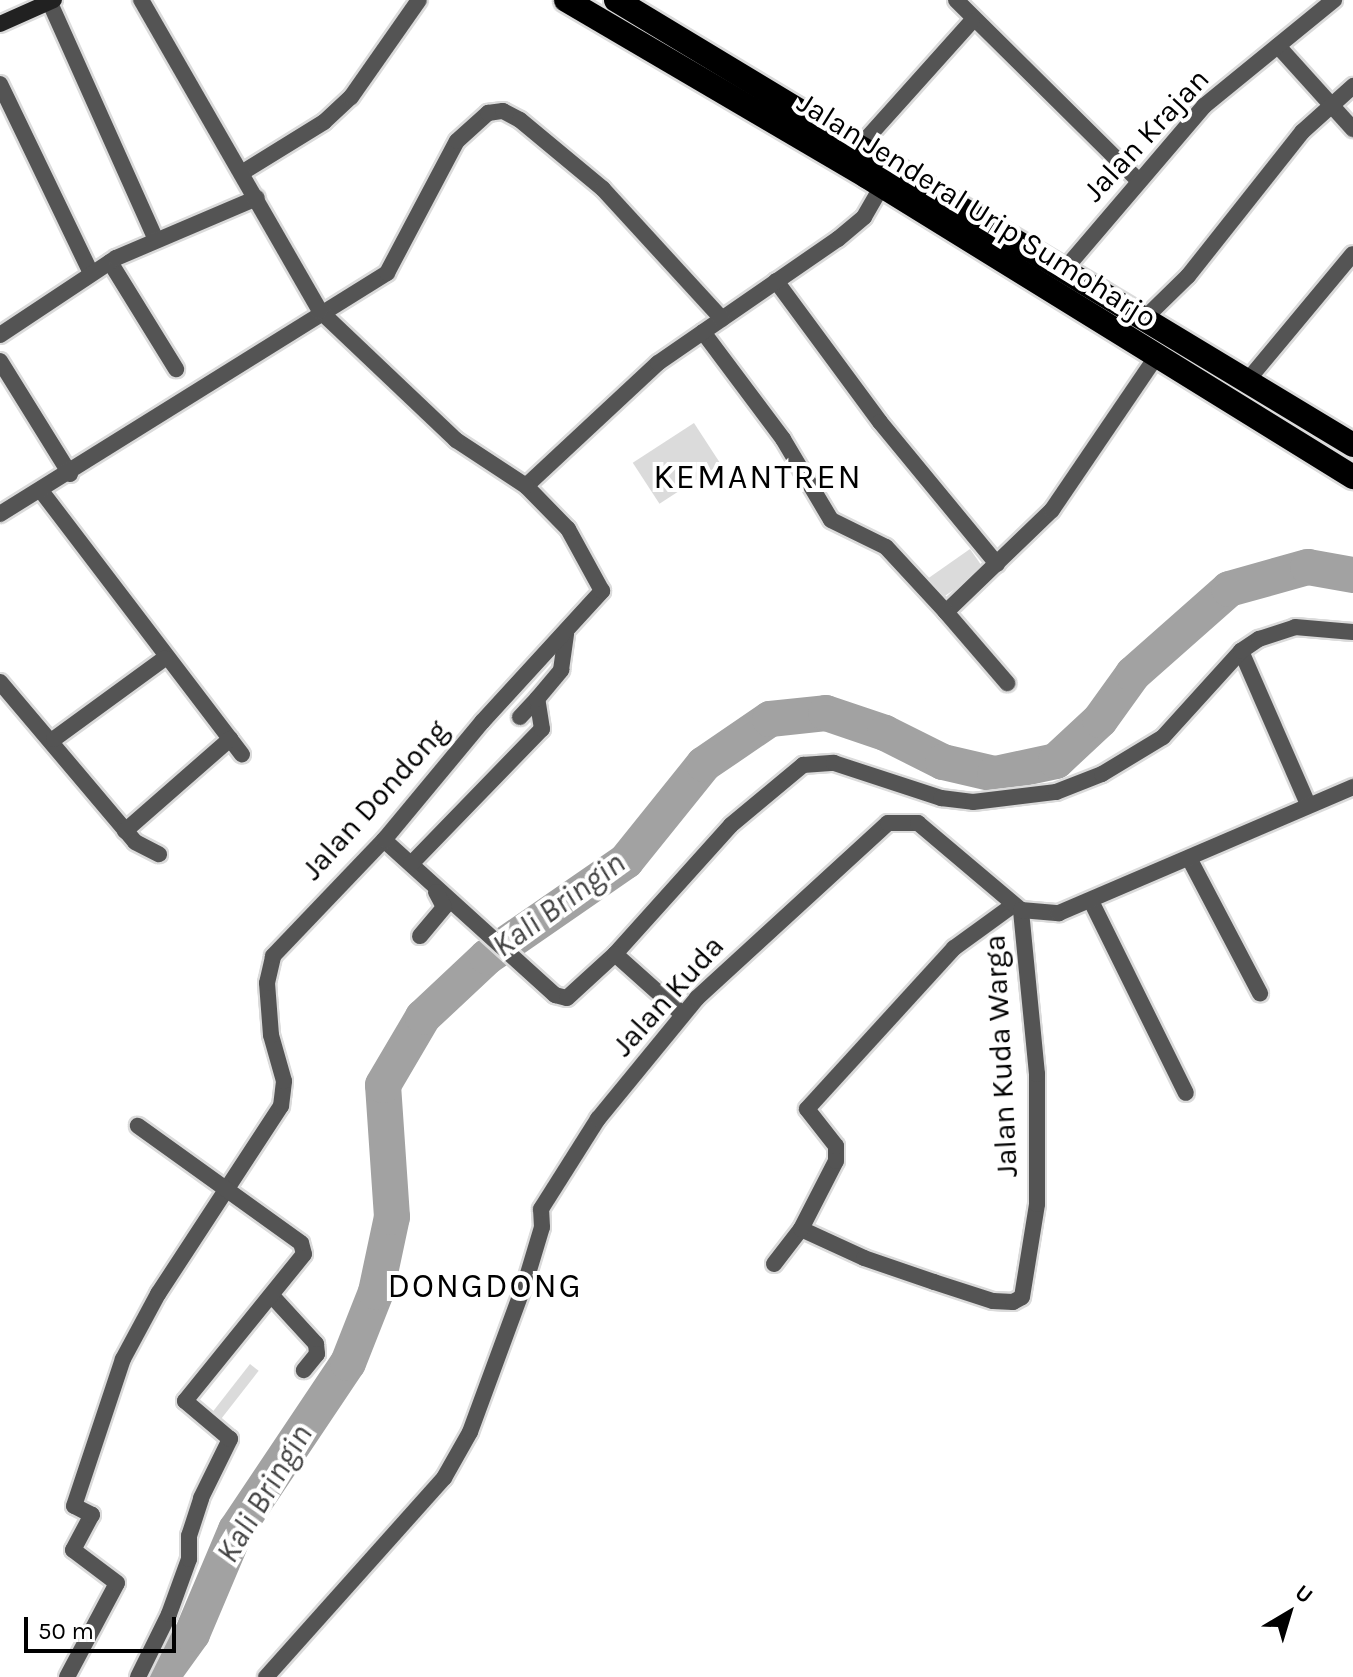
<!DOCTYPE html>
<html>
<head>
<meta charset="utf-8">
<style>
	body { margin:0 }
	#map { position:relative; width:1353px; height:1677px; overflow:hidden; background:#fff; font-family:Karla,sans-serif }
	div>[style] { position:absolute }
	.green>* { inset:0; background:#dbdbdb; transform-origin:0 0 }
	.river>* { height:36px; margin:-18px; padding:0 18px; transform-origin:18px; border-radius:18px; background:#a2a2a2 }
	.roads { filter:drop-shadow(2px 0 #dbdbdb) drop-shadow(-2px 0 #dbdbdb) drop-shadow(0 2px #dbdbdb) drop-shadow(0 -2px #dbdbdb) }
	.street>* { height:16px; margin:-8px; padding:0 8px; transform-origin:8px; border-radius:8px; background:#545454 }
	.secondary>* { height:16px; margin:-8px; padding:0 8px; transform-origin:8px; border-radius:8px; background:#212121 }
	.highway>* { height:24px; margin:-12px; padding:0 12px; transform-origin:12px; border-radius:12px; background:#000 }
	span { translate:-50% -50%; white-space:nowrap; text-align:center; line-height:1.15; -webkit-text-stroke:8px #fff; paint-order:stroke }
	.street-label { font-size:30px; color:#000 }
	.water-label { font-size:32px; color:#434343; font-style:italic }
	.quarter-label { font-size:34px; color:#000; letter-spacing:2px }
	.north { position:absolute; left:1249px; top:1573px; width:80px; height:80px; -webkit-text-stroke:6px #fff; paint-order:stroke; rotate:38deg; font-size:22px; font-weight:700; line-height:32px; text-align:center; color:#000 }
	.north::after { content:''; display:block; margin:auto; width:28px; height:36px; background:#000; clip-path:polygon(50% 0,100% 100%,50% 72%,0 100%) }
	.scale { position:absolute; left:24px; top:1617px; width:152px; height:36px; box-sizing:border-box; border:4px solid #000; border-top:0; padding-left:10px; font-size:24px; line-height:28px; white-space:nowrap; color:#000; -webkit-text-stroke:6px #fff; paint-order:stroke }
</style>
</head>
<body>
<div id="map">
	<div class="green">
		<i style="left:694px;top:423px;width:49px;height:73px;rotate:57deg"></i>
		<i style="left:970px;top:549px;width:24px;height:54px;rotate:55deg"></i>
		<i style="left:250px;top:1364px;width:11px;height:70px;rotate:38deg"></i>
	</div>
	<div class="river">
		<i style="left:161px;top:1677px;width:53px;rotate:-54.2deg"></i>
		<i style="left:192px;top:1634px;width:113px;rotate:-67.1deg"></i>
		<i style="left:236px;top:1530px;width:201px;rotate:-56.2deg"></i>
		<i style="left:348px;top:1363px;width:76px;rotate:-68.5deg"></i>
		<i style="left:376px;top:1292px;width:77px;rotate:-78deg"></i>
		<i style="left:392px;top:1217px;width:132px;rotate:-93.9deg"></i>
		<i style="left:383px;top:1085px;width:79px;rotate:-59.5deg"></i>
		<i style="left:423px;top:1017px;width:88px;rotate:-43.2deg"></i>
		<i style="left:487px;top:957px;width:169px;rotate:-34.6deg"></i>
		<i style="left:626px;top:861px;width:124px;rotate:-51.2deg"></i>
		<i style="left:704px;top:764px;width:80px;rotate:-34.3deg"></i>
		<i style="left:770px;top:719px;width:56px;rotate:-6.1deg"></i>
		<i style="left:826px;top:713px;width:62px;rotate:18.7deg"></i>
		<i style="left:885px;top:733px;width:65px;rotate:26.6deg"></i>
		<i style="left:943px;top:762px;width:53px;rotate:13deg"></i>
		<i style="left:995px;top:774px;width:62px;rotate:-12deg"></i>
		<i style="left:1056px;top:761px;width:60px;rotate:-43deg"></i>
		<i style="left:1100px;top:720px;width:57px;rotate:-54.3deg"></i>
		<i style="left:1133px;top:674px;width:128px;rotate:-41.5deg"></i>
		<i style="left:1229px;top:589px;width:82px;rotate:-15.6deg"></i>
		<i style="left:1308px;top:567px;width:46px;rotate:10.1deg"></i>
	</div>
	<div class="roads">
		<div class="street">
			<i style="left:956px;top:0;width:256px;rotate:44.7deg"></i>
			<i style="left:50px;top:3px;width:260px;rotate:65.9deg"></i>
			<i style="left:1278px;top:46px;width:112px;rotate:47.9deg"></i>
			<i style="left:0;top:84px;width:210px;rotate:64.3deg"></i>
			<i style="left:859px;top:147px;width:169px;rotate:-48.1deg"></i>
			<i style="left:243px;top:172px;width:95px;rotate:-31.7deg"></i>
			<i style="left:324px;top:122px;width:37px;rotate:-43deg"></i>
			<i style="left:351px;top:97px;width:118px;rotate:-55deg"></i>
			<i style="left:110px;top:262px;width:126px;rotate:58.3deg"></i>
			<i style="left:1064px;top:270px;width:216px;rotate:-49.5deg"></i>
			<i style="left:1204px;top:106px;width:168px;rotate:-39.2deg"></i>
			<i style="left:776px;top:281px;width:175px;rotate:53.6deg"></i>
			<i style="left:880px;top:422px;width:184px;rotate:50.5deg"></i>
			<i style="left:1145px;top:318px;width:60px;rotate:-44.3deg"></i>
			<i style="left:1188px;top:276px;width:184px;rotate:-51.6deg"></i>
			<i style="left:1302px;top:132px;width:69px;rotate:-42deg"></i>
			<i style="left:703px;top:332px;width:134px;rotate:53.2deg"></i>
			<i style="left:783px;top:439px;width:94px;rotate:59.3deg"></i>
			<i style="left:831px;top:520px;width:61px;rotate:26.1deg"></i>
			<i style="left:886px;top:547px;width:88px;rotate:47.3deg"></i>
			<i style="left:946px;top:612px;width:147px;rotate:-43.9deg"></i>
			<i style="left:1052px;top:510px;width:185px;rotate:-55.8deg"></i>
			<i style="left:0;top:335px;width:139px;rotate:-33.6deg"></i>
			<i style="left:116px;top:258px;width:153px;rotate:-23.1deg"></i>
			<i style="left:0;top:361px;width:133px;rotate:58.2deg"></i>
			<i style="left:1247px;top:381px;width:165px;rotate:-50.2deg"></i>
			<i style="left:526px;top:486px;width:180px;rotate:-43deg"></i>
			<i style="left:658px;top:363px;width:219px;rotate:-34.6deg"></i>
			<i style="left:838px;top:239px;width:34px;rotate:-40deg"></i>
			<i style="left:864px;top:217px;width:36px;rotate:-60deg"></i>
			<i style="left:42px;top:492px;width:330px;rotate:52.7deg"></i>
			<i style="left:0;top:514px;width:456px;rotate:-31.9deg"></i>
			<i style="left:387px;top:273px;width:149px;rotate:-62.1deg"></i>
			<i style="left:457px;top:141px;width:42px;rotate:-42.1deg"></i>
			<i style="left:488px;top:113px;width:15px;rotate:-8deg"></i>
			<i style="left:503px;top:111px;width:19px;rotate:28deg"></i>
			<i style="left:520px;top:120px;width:108px;rotate:39.7deg"></i>
			<i style="left:603px;top:189px;width:176px;rotate:47.5deg"></i>
			<i style="left:946px;top:612px;width:94px;rotate:49.3deg"></i>
			<i style="left:1241px;top:651px;width:167px;rotate:66.4deg"></i>
			<i style="left:0;top:682px;width:209px;rotate:49.8deg"></i>
			<i style="left:135px;top:842px;width:27px;rotate:27deg"></i>
			<i style="left:520px;top:717px;width:25px;rotate:-47deg"></i>
			<i style="left:54px;top:739px;width:137px;rotate:-36.1deg"></i>
			<i style="left:125px;top:831px;width:140px;rotate:-41.2deg"></i>
			<i style="left:384px;top:840px;width:231px;rotate:42.2deg"></i>
			<i style="left:555px;top:995px;width:12px;rotate:14deg"></i>
			<i style="left:567px;top:998px;width:65px;rotate:-42.5deg"></i>
			<i style="left:615px;top:954px;width:173px;rotate:-48deg"></i>
			<i style="left:731px;top:825px;width:94px;rotate:-39.8deg"></i>
			<i style="left:803px;top:765px;width:31px;rotate:-4deg"></i>
			<i style="left:834px;top:763px;width:113px;rotate:18.1deg"></i>
			<i style="left:941px;top:798px;width:32px;rotate:7deg"></i>
			<i style="left:973px;top:802px;width:84px;rotate:-6.9deg"></i>
			<i style="left:1056px;top:792px;width:49px;rotate:-21.4deg"></i>
			<i style="left:1102px;top:774px;width:71px;rotate:-31.2deg"></i>
			<i style="left:1163px;top:737px;width:116px;rotate:-47.8deg"></i>
			<i style="left:1241px;top:651px;width:22px;rotate:-34deg"></i>
			<i style="left:1259px;top:639px;width:38px;rotate:-18deg"></i>
			<i style="left:1295px;top:627px;width:58px;rotate:4.9deg"></i>
			<i style="left:1189px;top:858px;width:153px;rotate:62.3deg"></i>
			<i style="left:411px;top:864px;width:188px;rotate:-45.9deg"></i>
			<i style="left:542px;top:729px;width:30px;rotate:-99deg"></i>
			<i style="left:537px;top:699px;width:38px;rotate:-50deg"></i>
			<i style="left:561px;top:670px;width:37px;rotate:-82deg"></i>
			<i style="left:1091px;top:901px;width:214px;rotate:63.7deg"></i>
			<i style="left:420px;top:936px;width:38px;rotate:-50deg"></i>
			<i style="left:444px;top:907px;width:17px;rotate:-118deg"></i>
			<i style="left:615px;top:954px;width:90px;rotate:41.8deg"></i>
			<i style="left:801px;top:1229px;width:69px;rotate:24.7deg"></i>
			<i style="left:864px;top:1258px;width:74px;rotate:18.9deg"></i>
			<i style="left:934px;top:1282px;width:62px;rotate:17.9deg"></i>
			<i style="left:993px;top:1301px;width:20px;rotate:3deg"></i>
			<i style="left:1013px;top:1302px;width:10px;rotate:-29deg"></i>
			<i style="left:1022px;top:1297px;width:94px;rotate:-80.8deg"></i>
			<i style="left:1037px;top:1204px;width:130px;rotate:-90deg"></i>
			<i style="left:1037px;top:1074px;width:165px;rotate:-95.6deg"></i>
			<i style="left:774px;top:1264px;width:44px;rotate:-52.4deg"></i>
			<i style="left:801px;top:1229px;width:76px;rotate:-62.8deg"></i>
			<i style="left:836px;top:1161px;width:15px;rotate:-90deg"></i>
			<i style="left:836px;top:1146px;width:47px;rotate:-128.1deg"></i>
			<i style="left:807px;top:1109px;width:218px;rotate:-47.6deg"></i>
			<i style="left:954px;top:948px;width:72px;rotate:-35.9deg"></i>
			<i style="left:273px;top:1297px;width:64px;rotate:47.5deg"></i>
			<i style="left:316px;top:1344px;width:10px;rotate:84deg"></i>
			<i style="left:317px;top:1354px;width:21px;rotate:129deg"></i>
			<i style="left:67px;top:1677px;width:106px;rotate:-62deg"></i>
			<i style="left:117px;top:1583px;width:55px;rotate:-143.1deg"></i>
			<i style="left:73px;top:1550px;width:40px;rotate:-62deg"></i>
			<i style="left:92px;top:1515px;width:20px;rotate:-153deg"></i>
			<i style="left:74px;top:1506px;width:155px;rotate:-71.6deg"></i>
			<i style="left:123px;top:1359px;width:74px;rotate:-61.7deg"></i>
			<i style="left:158px;top:1294px;width:225px;rotate:-56.8deg"></i>
			<i style="left:281px;top:1106px;width:25px;rotate:-83deg"></i>
			<i style="left:284px;top:1081px;width:48px;rotate:-105.8deg"></i>
			<i style="left:271px;top:1035px;width:52px;rotate:-94.4deg"></i>
			<i style="left:267px;top:983px;width:28px;rotate:-77deg"></i>
			<i style="left:273px;top:956px;width:161px;rotate:-46.3deg"></i>
			<i style="left:384px;top:840px;width:153px;rotate:-50.3deg"></i>
			<i style="left:482px;top:722px;width:178px;rotate:-47.5deg"></i>
			<i style="left:602px;top:591px;width:71px;rotate:-118.7deg"></i>
			<i style="left:568px;top:529px;width:60px;rotate:-134.3deg"></i>
			<i style="left:526px;top:486px;width:84px;rotate:-146.7deg"></i>
			<i style="left:456px;top:440px;width:187px;rotate:-136.5deg"></i>
			<i style="left:320px;top:311px;width:359px;rotate:-119.9deg"></i>
			<i style="left:138px;top:1677px;width:70px;rotate:-63.8deg"></i>
			<i style="left:169px;top:1614px;width:59px;rotate:-70deg"></i>
			<i style="left:189px;top:1559px;width:23px;rotate:-90deg"></i>
			<i style="left:189px;top:1536px;width:40px;rotate:-72deg"></i>
			<i style="left:201px;top:1498px;width:66px;rotate:-63.8deg"></i>
			<i style="left:230px;top:1439px;width:59px;rotate:-139.8deg"></i>
			<i style="left:185px;top:1401px;width:189px;rotate:-51deg"></i>
			<i style="left:304px;top:1254px;width:11px;rotate:-105deg"></i>
			<i style="left:301px;top:1243px;width:201px;rotate:-144.3deg"></i>
			<i style="left:266px;top:1677px;width:267px;rotate:-48.2deg"></i>
			<i style="left:444px;top:1478px;width:53px;rotate:-60.5deg"></i>
			<i style="left:470px;top:1432px;width:165px;rotate:-69.8deg"></i>
			<i style="left:527px;top:1277px;width:52px;rotate:-73.3deg"></i>
			<i style="left:542px;top:1227px;width:18px;rotate:-93deg"></i>
			<i style="left:541px;top:1209px;width:107px;rotate:-57.7deg"></i>
			<i style="left:598px;top:1119px;width:156px;rotate:-50.7deg"></i>
			<i style="left:697px;top:998px;width:259px;rotate:-42.5deg"></i>
			<i style="left:888px;top:823px;width:30px"></i>
			<i style="left:918px;top:823px;width:135px;rotate:40.2deg"></i>
			<i style="left:1021px;top:910px;width:38px;rotate:5deg"></i>
			<i style="left:1059px;top:913px;width:320px;rotate:-23.2deg"></i>
		</div>
		<div class="secondary">
			<i style="left:0;top:24px;width:59px;rotate:-24deg"></i>
		</div>
		<div class="highway">
			<i style="left:566px;top:0;width:348px;rotate:30.4deg"></i>
			<i style="left:866px;top:176px;width:573px;rotate:31.72deg"></i>
			<i style="left:616px;top:0;width:861px;rotate:31.12deg"></i>
		</div>
	</div>
	<div class="street-label">
		<span style="left:1146px;top:135px;rotate:-47deg">Jalan Krajan</span>
		<span style="left:977px;top:210px;rotate:32deg">Jalan Jenderal Urip Sumoharjo</span>
		<span style="left:375px;top:800px;rotate:-48deg">Jalan Dondong</span>
		<span style="left:668px;top:996px;rotate:-48deg">Jalan Kuda</span>
		<span style="left:1001px;top:1056px;rotate:-93deg">Jalan Kuda Warga</span>
	</div>
	<div class="water-label">
		<span style="left:559px;top:905px;rotate:-36deg">Kali Bringin</span>
		<span style="left:265px;top:1494px;rotate:-59deg">Kali Bringin</span>
	</div>
	<div class="quarter-label">
		<span style="left:758px;top:478px">KEMANTREN</span>
		<span style="left:485px;top:1287px">DONGDONG</span>
	</div>
	<div class="north">U</div>
	<div class="scale">50 m</div>
</div>
</body>
</html>
